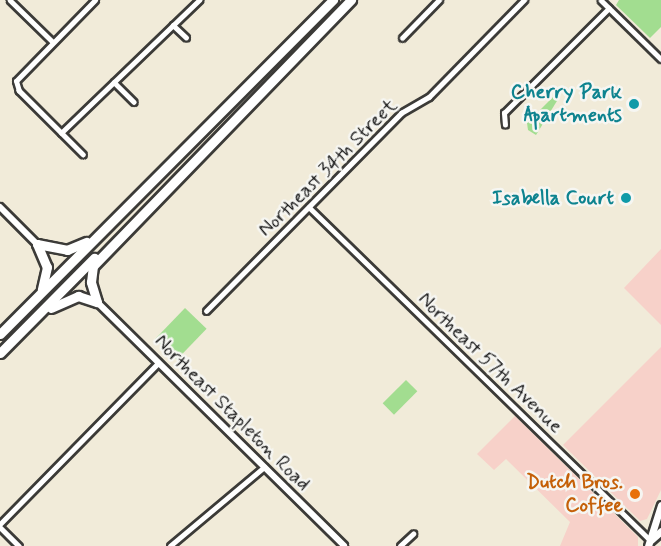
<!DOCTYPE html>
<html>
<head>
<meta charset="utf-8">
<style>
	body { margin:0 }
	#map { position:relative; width:661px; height:546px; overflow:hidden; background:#f1ebd9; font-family:Mynerve,sans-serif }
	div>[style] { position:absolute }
	.built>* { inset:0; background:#f7d1c9 }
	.green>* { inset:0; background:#a2dd90; transform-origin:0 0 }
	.roads { filter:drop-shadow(2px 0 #3c3b38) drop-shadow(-2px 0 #3c3b38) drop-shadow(0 2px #3c3b38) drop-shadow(0 -2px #3c3b38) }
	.minor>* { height:4.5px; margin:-2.25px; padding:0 2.25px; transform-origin:2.25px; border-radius:2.25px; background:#fff }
	.tertiary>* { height:6px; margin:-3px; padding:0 3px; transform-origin:3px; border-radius:3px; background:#fff }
	.secondary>* { height:7px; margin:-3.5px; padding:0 3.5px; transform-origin:3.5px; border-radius:3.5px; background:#fff }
	.motorway>* { height:9px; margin:-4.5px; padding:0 4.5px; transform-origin:4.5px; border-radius:4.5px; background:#fff }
	.dots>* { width:16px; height:16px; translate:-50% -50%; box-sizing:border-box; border:3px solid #f6f6f2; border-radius:50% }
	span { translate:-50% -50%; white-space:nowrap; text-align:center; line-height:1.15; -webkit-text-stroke:5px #f6f6f2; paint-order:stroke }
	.culture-label { font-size:20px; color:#0d838f; font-weight:700 }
	.right { translate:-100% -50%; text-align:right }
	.street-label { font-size:20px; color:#1c1c1c }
	.food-label { font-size:20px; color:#c56008; font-weight:700 }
</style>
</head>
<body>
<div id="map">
	<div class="built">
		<i style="clip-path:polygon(661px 249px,661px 325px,624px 288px)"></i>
		<i style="clip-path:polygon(661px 347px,661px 490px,647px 519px,640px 521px,563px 445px)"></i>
		<i style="clip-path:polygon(515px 416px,638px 537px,638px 546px,560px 546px,570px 522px,506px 459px,494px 470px,477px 454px)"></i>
	</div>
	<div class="green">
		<i style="clip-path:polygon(619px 0,661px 0,661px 27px,650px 38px,616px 5px)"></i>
		<i style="clip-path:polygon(557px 93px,560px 96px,536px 135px,528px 130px,527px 123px)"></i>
		<i style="left:185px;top:308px;width:30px;height:43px;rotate:44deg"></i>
		<i style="left:406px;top:380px;width:16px;height:33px;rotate:45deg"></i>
	</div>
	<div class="roads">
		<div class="minor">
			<i style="left:10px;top:0;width:60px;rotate:44.3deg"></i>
			<i style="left:601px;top:0;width:84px;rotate:44.5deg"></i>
			<i style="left:173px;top:25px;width:18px;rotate:43deg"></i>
			<i style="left:402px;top:38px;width:53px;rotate:-45.8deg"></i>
			<i style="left:114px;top:82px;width:28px;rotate:45deg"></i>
			<i style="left:505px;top:125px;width:12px;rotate:-95deg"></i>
			<i style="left:504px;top:113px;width:148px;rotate:-45deg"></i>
			<i style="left:61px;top:133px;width:192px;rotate:-43.9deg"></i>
			<i style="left:83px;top:155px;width:91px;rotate:-135deg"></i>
			<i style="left:19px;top:91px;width:10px;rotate:-107deg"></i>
			<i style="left:16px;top:81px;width:113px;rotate:-45.7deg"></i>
			<i style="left:309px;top:207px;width:477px;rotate:44.3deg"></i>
			<i style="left:206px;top:311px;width:278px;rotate:-45.4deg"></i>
			<i style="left:401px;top:113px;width:32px;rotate:-30deg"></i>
			<i style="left:429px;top:97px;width:136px;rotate:-45.6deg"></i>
			<i style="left:0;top:524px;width:226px;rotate:-45.5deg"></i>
			<i style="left:0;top:527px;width:27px;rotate:45deg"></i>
			<i style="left:170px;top:546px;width:123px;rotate:-40deg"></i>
			<i style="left:400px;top:546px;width:18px;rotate:-43deg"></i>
		</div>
		<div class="tertiary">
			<i style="left:0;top:207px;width:52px;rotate:45deg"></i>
			<i style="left:97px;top:302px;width:347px;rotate:44.6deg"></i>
		</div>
		<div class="secondary">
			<i style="left:651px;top:540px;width:13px;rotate:-42deg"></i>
			<i style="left:648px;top:546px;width:43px;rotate:-72.4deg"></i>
		</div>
		<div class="motorway">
			<i style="left:37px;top:244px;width:31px;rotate:11deg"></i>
			<i style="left:67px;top:250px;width:21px;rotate:-23deg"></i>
			<i style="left:37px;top:244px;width:25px;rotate:67deg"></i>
			<i style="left:47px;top:267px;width:23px;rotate:103deg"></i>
			<i style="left:97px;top:302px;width:21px;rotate:-107deg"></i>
			<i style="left:91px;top:282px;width:16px;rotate:-83deg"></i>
			<i style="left:93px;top:266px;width:371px;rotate:-45.9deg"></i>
			<i style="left:51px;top:308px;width:30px;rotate:-24deg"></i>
			<i style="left:78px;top:296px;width:20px;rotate:18deg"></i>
			<i style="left:0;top:334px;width:472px;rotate:-45.1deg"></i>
			<i style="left:0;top:353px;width:134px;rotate:-45.3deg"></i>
		</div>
	</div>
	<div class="dots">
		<i style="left:634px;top:104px;background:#0f9aa8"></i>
		<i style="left:626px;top:198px;background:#0f9aa8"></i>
		<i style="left:635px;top:494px;background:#e8710a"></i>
	</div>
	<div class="culture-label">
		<span class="right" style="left:622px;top:104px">Cherry Park<br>Apartments</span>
		<span class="right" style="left:614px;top:198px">Isabella Court</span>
	</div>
	<div class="street-label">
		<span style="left:328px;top:168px;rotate:-45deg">Northeast 34th Street</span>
		<span style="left:490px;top:363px;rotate:44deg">Northeast 57th Avenue</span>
		<span style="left:232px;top:413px;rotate:45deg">Northeast Stapleton Road</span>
	</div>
	<div class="food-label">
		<span class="right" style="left:623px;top:494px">Dutch Bros.<br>Coffee</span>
	</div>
</div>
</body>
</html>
